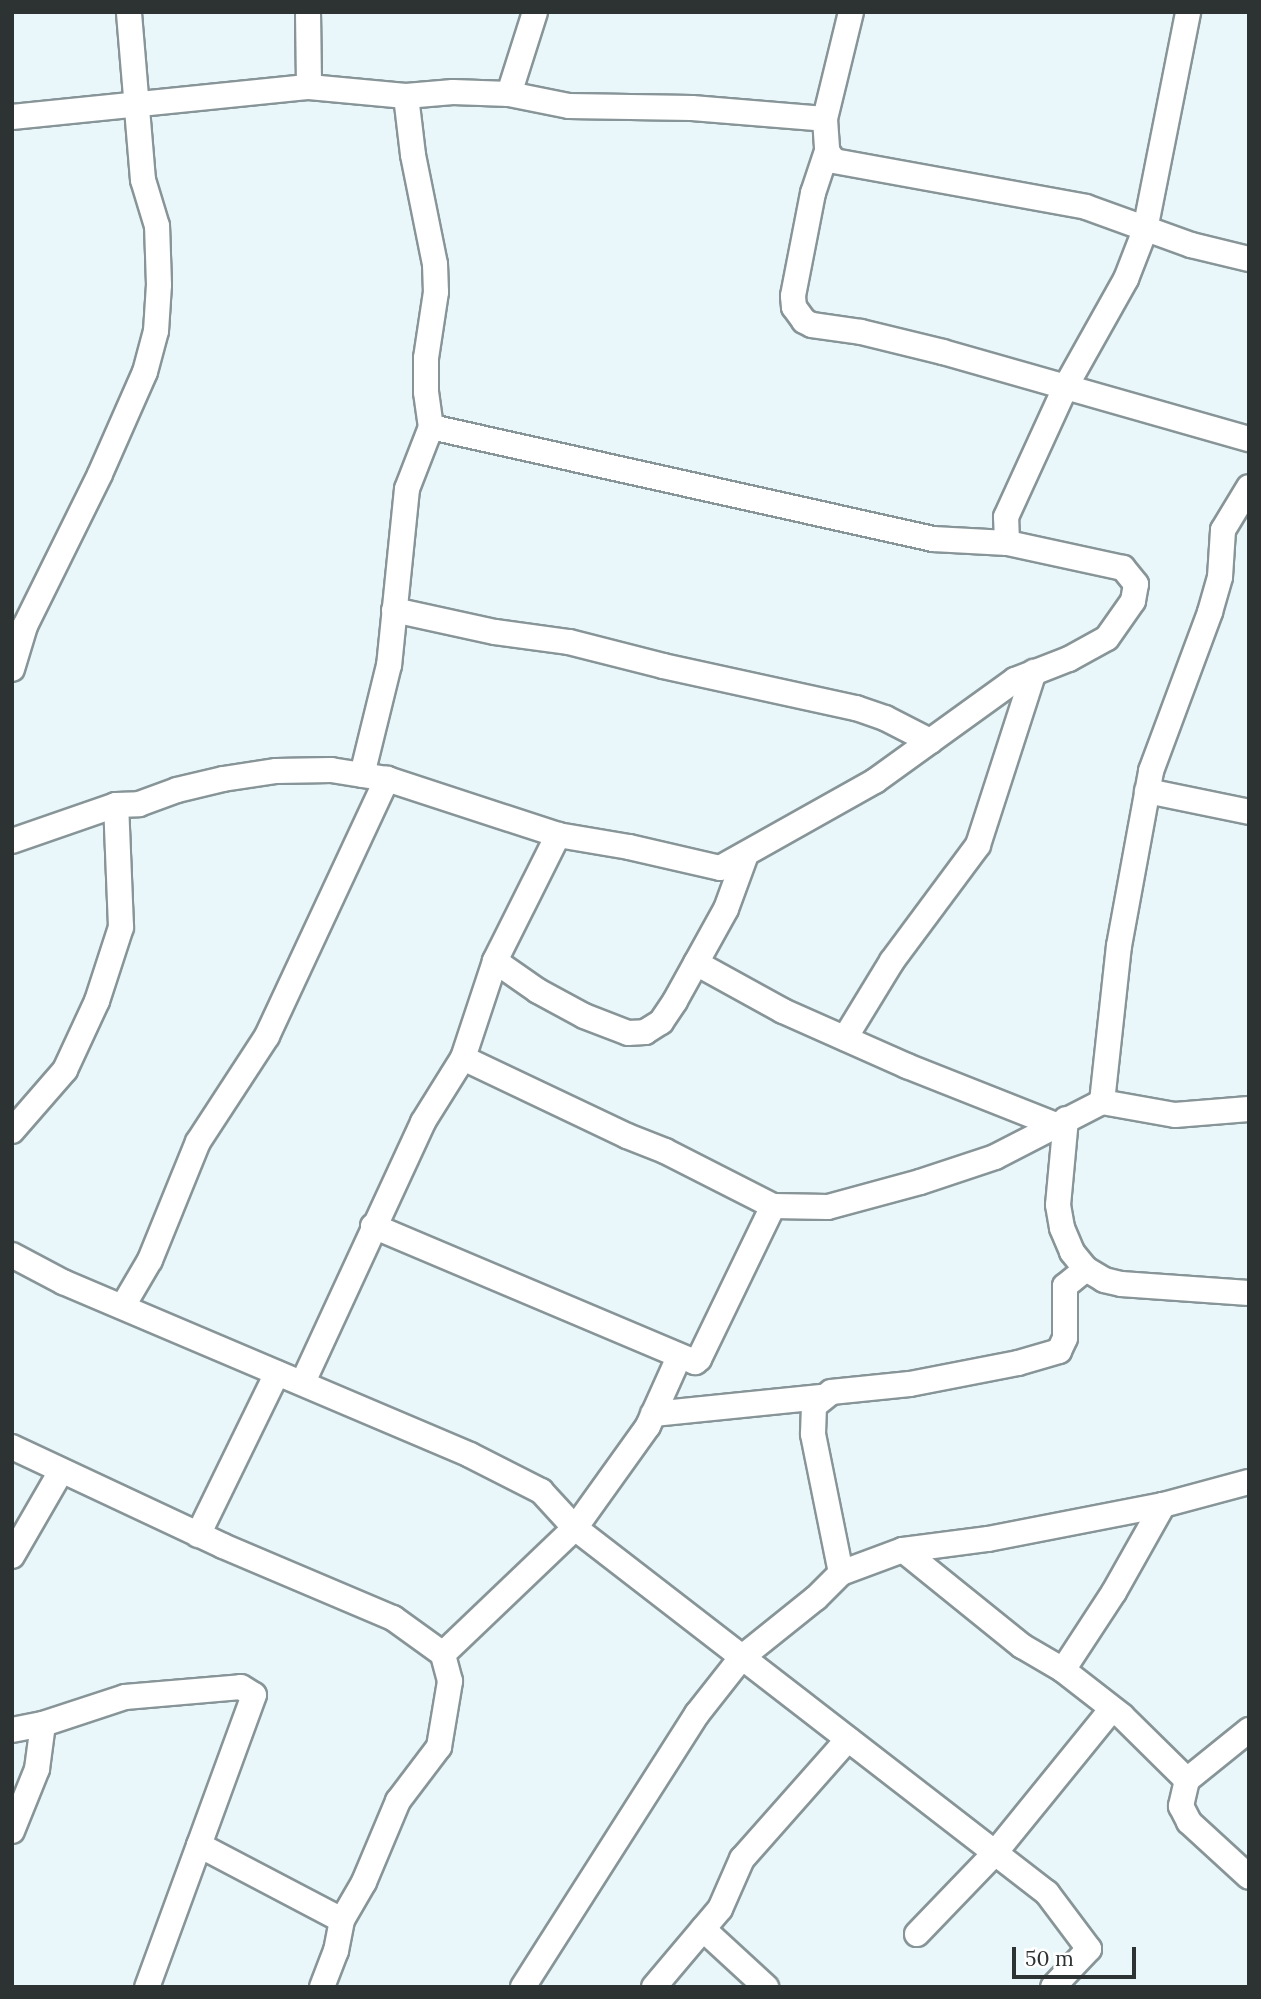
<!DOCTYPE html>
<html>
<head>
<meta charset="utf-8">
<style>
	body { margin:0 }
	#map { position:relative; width:1261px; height:1999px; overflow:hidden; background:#e9f7fa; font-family:Lora,serif }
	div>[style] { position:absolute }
	.roads { filter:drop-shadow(2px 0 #889598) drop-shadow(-2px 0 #889598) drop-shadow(0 2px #889598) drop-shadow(0 -2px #889598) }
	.minor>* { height:24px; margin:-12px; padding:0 12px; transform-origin:12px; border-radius:12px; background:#fff }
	span { translate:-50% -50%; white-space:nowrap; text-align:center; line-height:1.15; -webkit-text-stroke:5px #fff; paint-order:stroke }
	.frame { position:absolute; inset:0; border:14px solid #2d3233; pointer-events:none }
	.scale { position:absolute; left:1012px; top:1947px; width:124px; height:32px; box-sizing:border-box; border:4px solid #2d3233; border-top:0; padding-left:9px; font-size:21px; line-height:24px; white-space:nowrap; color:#2d3233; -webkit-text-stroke:5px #fff; paint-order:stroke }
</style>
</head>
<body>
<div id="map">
	<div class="roads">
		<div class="minor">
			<i style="left:308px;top:12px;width:75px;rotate:89.2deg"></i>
			<i style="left:851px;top:12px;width:110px;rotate:103.7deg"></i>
			<i style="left:825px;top:119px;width:32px;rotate:86deg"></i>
			<i style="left:827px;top:151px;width:12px;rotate:55deg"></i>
			<i style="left:834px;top:161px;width:256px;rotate:10.3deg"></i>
			<i style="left:1086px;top:207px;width:112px;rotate:19.9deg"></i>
			<i style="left:1191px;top:245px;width:60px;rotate:13.6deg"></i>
			<i style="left:509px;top:94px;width:86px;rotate:-72.4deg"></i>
			<i style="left:406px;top:96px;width:47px;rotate:-4.9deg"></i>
			<i style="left:453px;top:92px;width:56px;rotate:2deg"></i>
			<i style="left:509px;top:94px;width:61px;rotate:11.3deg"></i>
			<i style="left:569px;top:106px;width:123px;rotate:0.9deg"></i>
			<i style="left:692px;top:108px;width:133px;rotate:4.7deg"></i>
			<i style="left:12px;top:117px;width:299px;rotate:-5.8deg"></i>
			<i style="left:309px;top:87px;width:97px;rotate:5.3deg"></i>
			<i style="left:406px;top:96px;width:59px;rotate:83.2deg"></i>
			<i style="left:413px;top:155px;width:111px;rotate:78.6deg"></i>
			<i style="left:435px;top:264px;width:28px;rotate:88deg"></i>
			<i style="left:436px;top:292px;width:67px;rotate:98.6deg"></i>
			<i style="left:426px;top:358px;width:34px;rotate:90deg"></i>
			<i style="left:426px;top:392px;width:35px;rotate:82deg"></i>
			<i style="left:431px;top:427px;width:66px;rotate:111.2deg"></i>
			<i style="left:407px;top:489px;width:177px;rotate:95.8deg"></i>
			<i style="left:389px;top:665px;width:113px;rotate:103.8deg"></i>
			<i style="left:827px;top:151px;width:44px;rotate:108.4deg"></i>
			<i style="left:813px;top:193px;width:105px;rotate:101deg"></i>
			<i style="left:793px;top:296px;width:11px;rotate:85deg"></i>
			<i style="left:794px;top:307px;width:17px;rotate:54deg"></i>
			<i style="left:804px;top:321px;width:9px;rotate:27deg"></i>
			<i style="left:812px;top:325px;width:49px;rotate:8.1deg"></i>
			<i style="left:861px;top:332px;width:84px;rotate:13.7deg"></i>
			<i style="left:943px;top:352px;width:318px;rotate:15.9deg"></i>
			<i style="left:1007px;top:543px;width:26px;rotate:-92deg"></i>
			<i style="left:1006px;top:517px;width:144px;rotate:-65.4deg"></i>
			<i style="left:1066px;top:386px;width:123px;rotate:-60.7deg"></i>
			<i style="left:1126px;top:279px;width:53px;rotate:-68.8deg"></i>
			<i style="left:1145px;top:230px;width:222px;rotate:-78.8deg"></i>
			<i style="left:394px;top:610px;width:103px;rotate:12.3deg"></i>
			<i style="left:495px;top:632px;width:75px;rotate:7.7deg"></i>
			<i style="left:569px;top:642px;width:97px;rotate:14.3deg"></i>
			<i style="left:663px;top:666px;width:198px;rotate:12.3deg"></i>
			<i style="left:856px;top:708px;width:31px;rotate:19deg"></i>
			<i style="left:885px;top:718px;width:51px;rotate:27.1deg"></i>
			<i style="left:12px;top:669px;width:45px;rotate:-73.2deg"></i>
			<i style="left:25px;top:626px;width:169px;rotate:-63.7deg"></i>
			<i style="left:100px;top:474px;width:111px;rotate:-66.2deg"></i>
			<i style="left:145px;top:372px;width:42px;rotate:-75deg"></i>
			<i style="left:156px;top:331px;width:46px;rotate:-86.3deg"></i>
			<i style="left:159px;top:285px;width:59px;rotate:-91.9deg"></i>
			<i style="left:157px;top:226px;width:48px;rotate:-106.9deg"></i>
			<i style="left:143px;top:180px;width:169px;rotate:-94.8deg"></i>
			<i style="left:1147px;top:791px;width:104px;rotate:11.6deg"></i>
			<i style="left:12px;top:841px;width:110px;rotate:-19.1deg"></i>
			<i style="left:116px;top:805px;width:23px;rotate:-2deg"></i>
			<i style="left:139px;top:804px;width:40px;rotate:-20.2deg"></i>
			<i style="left:177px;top:790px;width:47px;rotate:-13.4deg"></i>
			<i style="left:223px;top:779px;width:54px;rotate:-8.6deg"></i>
			<i style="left:276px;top:771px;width:55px;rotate:-1deg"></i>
			<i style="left:331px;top:770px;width:57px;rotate:9.1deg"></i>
			<i style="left:387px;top:779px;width:180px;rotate:18.1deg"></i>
			<i style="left:558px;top:835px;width:72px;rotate:9.6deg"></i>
			<i style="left:629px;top:847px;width:93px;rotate:13deg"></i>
			<i style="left:720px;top:868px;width:178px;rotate:-29.3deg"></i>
			<i style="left:875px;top:781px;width:173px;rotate:-35.8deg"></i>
			<i style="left:1015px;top:680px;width:58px;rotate:-21.3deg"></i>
			<i style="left:1069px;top:659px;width:43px;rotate:-28.9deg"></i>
			<i style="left:1107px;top:638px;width:45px;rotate:-54.9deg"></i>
			<i style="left:1133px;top:601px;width:17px;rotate:-80deg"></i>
			<i style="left:1136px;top:584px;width:21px;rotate:-129deg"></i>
			<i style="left:1123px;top:568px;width:119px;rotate:-167.8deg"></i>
			<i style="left:1007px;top:543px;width:74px;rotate:-176.9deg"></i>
			<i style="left:933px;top:539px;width:514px;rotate:-167.42deg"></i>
			<i style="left:495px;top:961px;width:52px;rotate:34.9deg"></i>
			<i style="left:538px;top:991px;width:52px;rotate:28.5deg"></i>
			<i style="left:584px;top:1016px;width:47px;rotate:21.1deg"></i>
			<i style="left:628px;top:1033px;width:17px;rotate:-3deg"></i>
			<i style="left:645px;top:1032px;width:19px;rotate:-32deg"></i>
			<i style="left:661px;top:1022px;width:25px;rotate:-56deg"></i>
			<i style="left:675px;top:1001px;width:105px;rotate:-61deg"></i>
			<i style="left:726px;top:909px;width:55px;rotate:-69.9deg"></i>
			<i style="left:696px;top:963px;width:99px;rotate:28.9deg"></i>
			<i style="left:783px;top:1011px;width:136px;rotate:23.9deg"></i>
			<i style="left:907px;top:1066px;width:160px;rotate:21.6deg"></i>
			<i style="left:845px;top:1038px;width:90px;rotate:-58.6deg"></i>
			<i style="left:892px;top:961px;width:144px;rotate:-53.4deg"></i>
			<i style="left:978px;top:845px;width:182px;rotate:-72.1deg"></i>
			<i style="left:463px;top:1058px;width:182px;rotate:25.4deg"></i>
			<i style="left:627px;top:1136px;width:41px;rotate:21.5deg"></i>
			<i style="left:665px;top:1151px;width:121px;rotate:27deg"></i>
			<i style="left:773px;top:1206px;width:55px;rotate:1deg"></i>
			<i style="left:828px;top:1207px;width:95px;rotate:-15.2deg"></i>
			<i style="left:920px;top:1182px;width:79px;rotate:-18.4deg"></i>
			<i style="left:995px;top:1157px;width:120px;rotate:-27.2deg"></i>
			<i style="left:1102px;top:1102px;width:74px;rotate:10.1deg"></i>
			<i style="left:1175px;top:1115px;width:74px;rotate:-4.6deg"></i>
			<i style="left:1102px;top:1102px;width:157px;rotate:-83.8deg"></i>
			<i style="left:1119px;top:946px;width:178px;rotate:-79.6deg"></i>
			<i style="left:1151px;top:771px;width:170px;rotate:-69.6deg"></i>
			<i style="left:1210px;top:612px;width:36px;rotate:-74deg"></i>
			<i style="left:1220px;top:577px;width:47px;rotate:-86.3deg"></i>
			<i style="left:1223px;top:530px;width:50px;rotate:-58.8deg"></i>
			<i style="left:1066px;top:1119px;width:86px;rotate:95.3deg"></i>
			<i style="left:1058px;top:1205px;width:23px;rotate:80deg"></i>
			<i style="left:1062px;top:1228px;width:26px;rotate:67deg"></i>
			<i style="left:1072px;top:1252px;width:22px;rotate:51deg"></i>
			<i style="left:1086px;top:1269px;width:21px;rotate:31deg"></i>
			<i style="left:1104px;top:1280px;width:17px;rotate:13deg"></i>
			<i style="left:1121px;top:1284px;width:128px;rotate:4deg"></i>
			<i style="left:12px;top:1131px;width:81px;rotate:-49deg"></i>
			<i style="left:65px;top:1070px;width:76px;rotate:-65.1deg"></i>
			<i style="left:97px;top:1001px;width:78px;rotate:-72deg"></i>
			<i style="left:121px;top:927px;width:122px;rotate:-92.3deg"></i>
			<i style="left:373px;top:1226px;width:350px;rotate:22.9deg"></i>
			<i style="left:695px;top:1362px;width:5px;rotate:-37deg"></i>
			<i style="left:699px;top:1359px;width:170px;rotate:-64.2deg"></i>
			<i style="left:12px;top:1255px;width:58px;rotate:27.9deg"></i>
			<i style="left:63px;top:1282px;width:442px;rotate:23deg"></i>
			<i style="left:470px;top:1455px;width:80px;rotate:26.9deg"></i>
			<i style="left:541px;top:1491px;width:50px;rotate:47.4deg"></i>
			<i style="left:575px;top:1528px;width:597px;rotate:37.71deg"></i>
			<i style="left:1047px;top:1893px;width:70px;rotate:53.1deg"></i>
			<i style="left:1089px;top:1949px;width:52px;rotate:133.5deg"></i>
			<i style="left:123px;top:1306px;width:53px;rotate:-59.6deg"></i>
			<i style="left:150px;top:1260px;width:127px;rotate:-67.9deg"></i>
			<i style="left:198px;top:1142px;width:126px;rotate:-56.9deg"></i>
			<i style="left:267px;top:1036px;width:284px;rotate:-65deg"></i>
			<i style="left:303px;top:1382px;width:286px;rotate:-65.2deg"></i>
			<i style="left:423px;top:1122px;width:75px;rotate:-58deg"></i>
			<i style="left:463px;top:1058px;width:102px;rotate:-71.7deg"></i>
			<i style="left:495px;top:961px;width:141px;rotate:-63.4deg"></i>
			<i style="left:653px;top:1414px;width:169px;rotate:-5.8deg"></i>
			<i style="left:12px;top:1447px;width:233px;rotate:25.1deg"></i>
			<i style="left:223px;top:1546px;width:185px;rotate:23deg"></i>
			<i style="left:393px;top:1618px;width:62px;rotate:35.8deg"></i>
			<i style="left:198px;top:1535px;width:180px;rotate:-64deg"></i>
			<i style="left:903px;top:1550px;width:153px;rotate:38.9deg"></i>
			<i style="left:1022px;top:1646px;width:48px;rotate:30.3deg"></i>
			<i style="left:1063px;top:1670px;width:75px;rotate:37.9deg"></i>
			<i style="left:1122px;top:1716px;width:91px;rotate:44.6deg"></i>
			<i style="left:1187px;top:1780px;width:27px;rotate:103deg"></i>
			<i style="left:1181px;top:1806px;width:18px;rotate:63deg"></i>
			<i style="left:1189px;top:1822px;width:81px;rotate:42.5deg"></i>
			<i style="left:12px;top:1556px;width:98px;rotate:-60deg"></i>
			<i style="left:841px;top:1573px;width:142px;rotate:-101.4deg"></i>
			<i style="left:813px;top:1434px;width:28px;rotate:-88deg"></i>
			<i style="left:814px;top:1406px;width:22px;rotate:-39deg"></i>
			<i style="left:831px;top:1392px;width:79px;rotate:-5.8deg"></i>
			<i style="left:910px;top:1384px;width:110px;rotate:-11deg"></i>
			<i style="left:1018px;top:1363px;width:43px;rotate:-16.3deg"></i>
			<i style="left:1059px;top:1351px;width:14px;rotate:-65deg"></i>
			<i style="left:1065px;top:1338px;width:52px;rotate:-90deg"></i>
			<i style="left:1065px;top:1286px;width:27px;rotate:-39deg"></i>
			<i style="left:1063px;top:1670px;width:93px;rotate:-56.8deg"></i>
			<i style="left:1114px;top:1592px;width:100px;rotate:-60.6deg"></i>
			<i style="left:12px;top:1730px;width:32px;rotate:-11deg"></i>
			<i style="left:43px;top:1724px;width:86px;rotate:-18.2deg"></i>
			<i style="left:125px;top:1697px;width:116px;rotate:-4.9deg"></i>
			<i style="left:241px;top:1687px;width:15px;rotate:32deg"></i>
			<i style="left:254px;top:1695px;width:311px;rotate:110.1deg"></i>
			<i style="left:1187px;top:1780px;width:80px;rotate:-38.9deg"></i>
			<i style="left:12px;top:1831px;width:67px;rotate:-68deg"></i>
			<i style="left:37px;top:1769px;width:45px;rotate:-82.4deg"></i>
			<i style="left:199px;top:1845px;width:161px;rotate:27.7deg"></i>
			<i style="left:703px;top:1929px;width:86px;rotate:42.6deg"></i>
			<i style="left:917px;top:1934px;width:111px;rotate:-46.1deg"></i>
			<i style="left:994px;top:1854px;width:186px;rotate:-50.9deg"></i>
			<i style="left:322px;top:1987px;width:39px;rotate:-69deg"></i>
			<i style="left:336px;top:1951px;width:32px;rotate:-79deg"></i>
			<i style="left:342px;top:1920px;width:44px;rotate:-59.9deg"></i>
			<i style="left:364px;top:1882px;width:88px;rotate:-67.2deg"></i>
			<i style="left:398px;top:1801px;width:68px;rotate:-52.8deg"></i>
			<i style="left:439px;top:1747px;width:67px;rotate:-80.5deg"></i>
			<i style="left:450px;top:1681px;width:28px;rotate:-105deg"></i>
			<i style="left:443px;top:1654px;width:182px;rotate:-43.7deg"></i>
			<i style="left:575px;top:1528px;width:125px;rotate:-54.4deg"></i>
			<i style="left:648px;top:1426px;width:76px;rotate:-65.8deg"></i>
			<i style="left:523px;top:1987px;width:324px;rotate:-57.5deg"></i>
			<i style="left:697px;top:1714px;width:71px;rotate:-51.8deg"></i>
			<i style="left:741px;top:1658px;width:96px;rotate:-38.7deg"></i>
			<i style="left:816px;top:1598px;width:35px;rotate:-45deg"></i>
			<i style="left:841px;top:1573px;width:66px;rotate:-20.4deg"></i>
			<i style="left:903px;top:1550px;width:86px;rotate:-7.4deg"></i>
			<i style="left:988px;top:1539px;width:178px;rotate:-11deg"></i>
			<i style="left:1163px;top:1505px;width:89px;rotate:-15deg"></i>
			<i style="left:654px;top:1987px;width:102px;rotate:-49.8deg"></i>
			<i style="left:720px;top:1909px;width:55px;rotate:-66.3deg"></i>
			<i style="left:742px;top:1859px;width:160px;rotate:-48.5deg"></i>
		</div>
	</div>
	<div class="frame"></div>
	<div class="scale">50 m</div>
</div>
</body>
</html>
